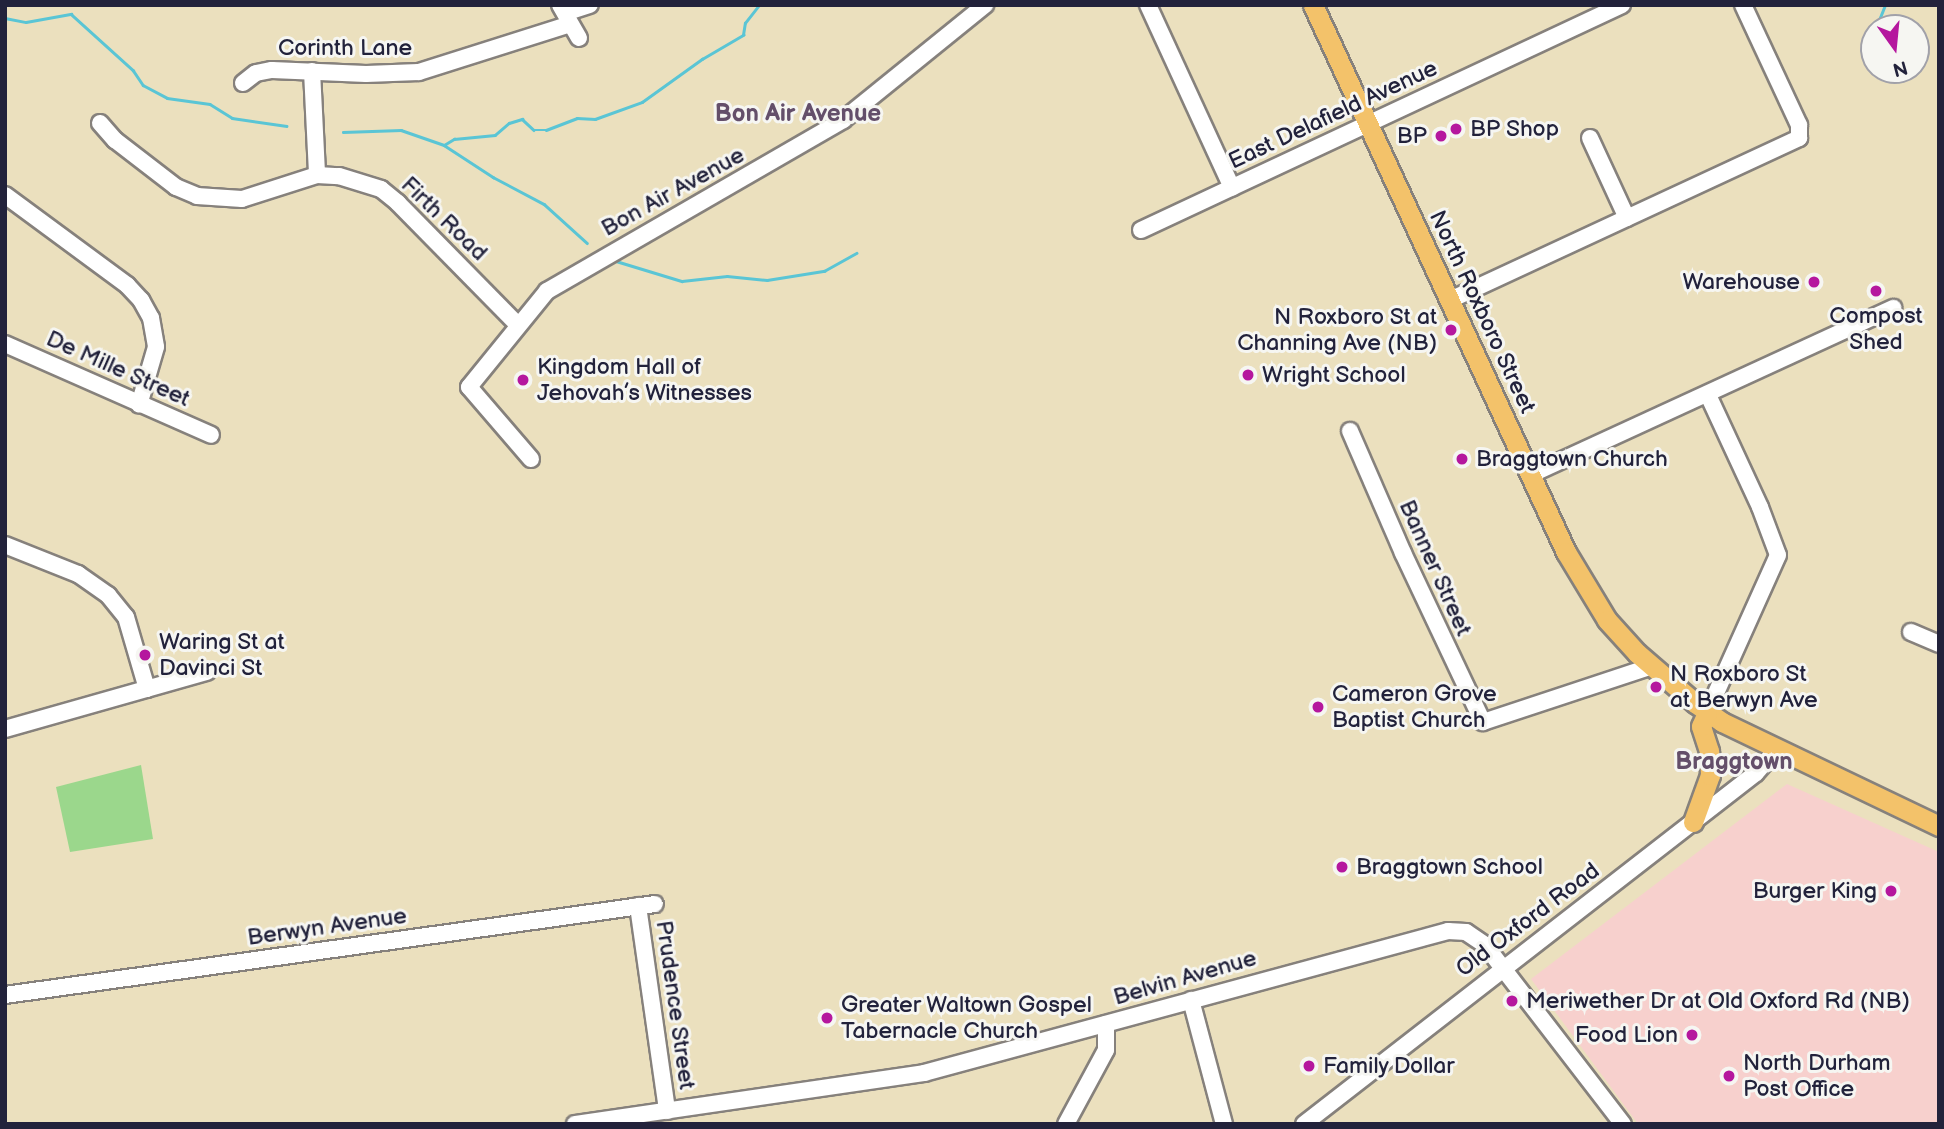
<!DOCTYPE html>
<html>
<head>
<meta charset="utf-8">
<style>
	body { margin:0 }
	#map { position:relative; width:1944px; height:1129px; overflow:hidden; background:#ebe0be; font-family:"Balsamiq Sans",sans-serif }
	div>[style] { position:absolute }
	.built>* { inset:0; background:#f7d0cd }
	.green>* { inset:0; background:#9bd78c }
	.stream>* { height:2.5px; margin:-1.25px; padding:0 1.25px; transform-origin:1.25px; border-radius:1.25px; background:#5ac5d5 }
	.roads { filter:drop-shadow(2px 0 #86817c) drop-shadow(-2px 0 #86817c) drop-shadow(0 2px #86817c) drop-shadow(0 -2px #86817c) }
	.minor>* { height:16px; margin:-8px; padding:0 8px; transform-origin:8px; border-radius:8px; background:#fff }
	.major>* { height:19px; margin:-9.5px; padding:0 9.5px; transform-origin:9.5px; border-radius:9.5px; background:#f3c26a }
	.dots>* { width:19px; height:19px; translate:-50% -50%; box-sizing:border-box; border:4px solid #f6f6f2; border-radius:50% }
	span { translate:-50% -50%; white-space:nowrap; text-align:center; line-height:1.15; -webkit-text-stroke:6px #f6f6f2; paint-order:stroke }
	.street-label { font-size:23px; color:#22223b }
	.poi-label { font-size:23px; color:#22223b }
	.left { translate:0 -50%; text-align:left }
	.right { translate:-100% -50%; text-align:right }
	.neighbourhood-label { font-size:24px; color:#644f6a; font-weight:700 }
	.frame { position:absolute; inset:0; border:7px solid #22223b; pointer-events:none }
	.north { position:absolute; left:1860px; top:14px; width:70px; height:70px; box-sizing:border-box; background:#f6f6f2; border:2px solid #a1a1a9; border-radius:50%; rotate:165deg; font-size:19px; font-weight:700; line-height:28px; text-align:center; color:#22223b }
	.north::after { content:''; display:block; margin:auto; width:24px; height:32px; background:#b5179e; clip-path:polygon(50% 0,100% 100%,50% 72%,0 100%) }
</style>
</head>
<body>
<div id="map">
	<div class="built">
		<i style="clip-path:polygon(1787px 784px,1939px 852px,1939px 1124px,1638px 1124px,1531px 979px)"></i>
	</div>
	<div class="green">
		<i style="clip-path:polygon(141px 765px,153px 839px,70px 852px,56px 787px)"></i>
	</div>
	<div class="stream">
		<i style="left:5px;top:18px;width:21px;rotate:11deg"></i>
		<i style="left:26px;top:22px;width:46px;rotate:-10.1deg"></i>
		<i style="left:71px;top:14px;width:84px;rotate:42.1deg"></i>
		<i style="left:133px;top:70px;width:18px;rotate:56deg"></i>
		<i style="left:143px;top:85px;width:27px;rotate:28deg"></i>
		<i style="left:167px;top:98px;width:43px;rotate:7.9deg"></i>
		<i style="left:210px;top:104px;width:26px;rotate:32deg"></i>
		<i style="left:232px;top:118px;width:55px;rotate:8.4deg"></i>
		<i style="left:1869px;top:45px;width:43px;rotate:-68.2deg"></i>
		<i style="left:343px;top:132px;width:58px;rotate:-2deg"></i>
		<i style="left:401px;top:130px;width:46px;rotate:19.2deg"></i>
		<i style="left:444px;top:145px;width:59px;rotate:33.1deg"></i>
		<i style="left:493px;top:177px;width:58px;rotate:27.9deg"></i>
		<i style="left:544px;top:204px;width:58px;rotate:42.2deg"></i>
		<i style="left:444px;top:145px;width:12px;rotate:-31deg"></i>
		<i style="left:454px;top:139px;width:41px;rotate:-5.6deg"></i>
		<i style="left:495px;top:135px;width:18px;rotate:-41deg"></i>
		<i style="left:509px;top:123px;width:14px;rotate:-17deg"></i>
		<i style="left:522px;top:119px;width:16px;rotate:43deg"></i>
		<i style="left:534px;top:130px;width:12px"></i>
		<i style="left:546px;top:130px;width:33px;rotate:-21deg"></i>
		<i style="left:577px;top:118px;width:18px;rotate:3deg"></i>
		<i style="left:595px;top:119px;width:50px;rotate:-19.9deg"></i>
		<i style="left:642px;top:102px;width:74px;rotate:-35.6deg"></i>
		<i style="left:702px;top:59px;width:48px;rotate:-30.3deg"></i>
		<i style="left:743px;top:35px;width:12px;rotate:-81deg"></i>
		<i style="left:745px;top:23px;width:23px;rotate:-52deg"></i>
		<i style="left:616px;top:261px;width:69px;rotate:16.9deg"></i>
		<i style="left:682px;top:281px;width:45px;rotate:-6.3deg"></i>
		<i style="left:727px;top:276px;width:40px;rotate:5.7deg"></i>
		<i style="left:767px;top:280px;width:58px;rotate:-9deg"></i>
		<i style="left:824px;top:271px;width:37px;rotate:-29deg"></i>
	</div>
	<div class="roads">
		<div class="minor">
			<i style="left:560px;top:5px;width:38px;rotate:60deg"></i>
			<i style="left:1148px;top:5px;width:201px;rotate:65.3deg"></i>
			<i style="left:565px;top:13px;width:26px;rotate:-18deg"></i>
			<i style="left:312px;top:71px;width:104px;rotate:87.2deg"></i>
			<i style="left:243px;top:83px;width:16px;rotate:-38deg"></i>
			<i style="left:256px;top:73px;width:16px;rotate:-11deg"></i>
			<i style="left:272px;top:70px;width:94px;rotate:2.4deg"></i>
			<i style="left:366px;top:74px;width:53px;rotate:-2.2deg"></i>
			<i style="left:419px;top:72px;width:158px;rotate:-17.6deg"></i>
			<i style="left:100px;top:123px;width:23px;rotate:49deg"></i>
			<i style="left:115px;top:140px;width:77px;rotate:37.6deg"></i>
			<i style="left:176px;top:187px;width:23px;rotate:23deg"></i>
			<i style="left:197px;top:196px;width:45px;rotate:3.8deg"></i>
			<i style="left:242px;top:199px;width:79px;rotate:-17.7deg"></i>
			<i style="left:317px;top:175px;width:22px;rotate:3deg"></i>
			<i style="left:339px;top:176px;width:44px;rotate:17.2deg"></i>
			<i style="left:381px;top:189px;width:22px;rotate:39deg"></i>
			<i style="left:398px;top:203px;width:171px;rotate:45.5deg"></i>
			<i style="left:1590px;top:138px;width:88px;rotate:65.2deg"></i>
			<i style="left:5px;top:195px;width:152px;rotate:36.4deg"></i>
			<i style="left:127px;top:285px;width:21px;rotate:47deg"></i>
			<i style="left:141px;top:300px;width:21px;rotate:61deg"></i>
			<i style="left:151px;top:318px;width:29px;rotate:80deg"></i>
			<i style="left:156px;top:347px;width:60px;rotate:106.3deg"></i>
			<i style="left:1141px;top:230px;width:531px;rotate:-25.07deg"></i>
			<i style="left:1450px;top:300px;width:385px;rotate:-24.9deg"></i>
			<i style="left:1799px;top:138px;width:13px;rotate:-90deg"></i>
			<i style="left:1799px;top:125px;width:132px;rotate:-115deg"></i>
			<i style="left:5px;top:344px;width:225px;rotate:23.8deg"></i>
			<i style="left:1350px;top:431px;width:133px;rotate:66.5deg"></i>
			<i style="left:1403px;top:553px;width:187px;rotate:64.7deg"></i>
			<i style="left:1483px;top:722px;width:178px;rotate:-18.3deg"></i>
			<i style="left:531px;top:459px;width:95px;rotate:-130.7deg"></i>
			<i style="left:469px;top:387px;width:124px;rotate:-50.9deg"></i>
			<i style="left:547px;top:291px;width:342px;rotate:-30deg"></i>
			<i style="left:843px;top:120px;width:183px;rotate:-39deg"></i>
			<i style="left:1530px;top:475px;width:400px;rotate:-24.7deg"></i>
			<i style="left:5px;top:545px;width:79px;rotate:21.7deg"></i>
			<i style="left:78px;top:574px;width:37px;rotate:35deg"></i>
			<i style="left:108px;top:595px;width:28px;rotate:51deg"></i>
			<i style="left:126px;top:617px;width:75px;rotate:73.7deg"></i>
			<i style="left:1911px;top:632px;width:30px;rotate:23deg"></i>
			<i style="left:1707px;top:713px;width:173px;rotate:-65.8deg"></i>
			<i style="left:1778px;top:555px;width:51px;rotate:-110.6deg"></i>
			<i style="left:1760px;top:507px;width:123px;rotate:-114.9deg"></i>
			<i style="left:5px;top:729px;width:210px;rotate:-15.8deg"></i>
			<i style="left:638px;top:906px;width:207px;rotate:81.9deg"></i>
			<i style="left:5px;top:995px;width:656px;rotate:-7.97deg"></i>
			<i style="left:1191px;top:1000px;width:128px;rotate:75.1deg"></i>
			<i style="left:575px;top:1124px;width:353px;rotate:-8.3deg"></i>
			<i style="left:924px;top:1073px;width:543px;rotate:-15.16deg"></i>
			<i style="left:1448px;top:931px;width:18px;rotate:3deg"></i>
			<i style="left:1466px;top:932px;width:23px;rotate:34deg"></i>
			<i style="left:1485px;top:945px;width:226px;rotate:52.4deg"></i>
			<i style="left:1066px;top:1124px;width:84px;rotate:-61.6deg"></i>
			<i style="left:1106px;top:1050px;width:26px;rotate:-90deg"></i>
			<i style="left:1304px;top:1124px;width:572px;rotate:-37.83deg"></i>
			<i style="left:1756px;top:773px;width:30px;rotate:-49deg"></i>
		</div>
		<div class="major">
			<i style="left:1313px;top:5px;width:603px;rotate:65.18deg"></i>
			<i style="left:1566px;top:552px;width:79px;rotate:58.9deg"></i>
			<i style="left:1607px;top:620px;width:45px;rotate:47.7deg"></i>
			<i style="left:1637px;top:653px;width:77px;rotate:40.8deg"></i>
			<i style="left:1695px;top:703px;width:33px;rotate:35deg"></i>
			<i style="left:1722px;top:722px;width:241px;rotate:25.6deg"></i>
			<i style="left:1693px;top:822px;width:50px;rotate:-70.1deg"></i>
			<i style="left:1710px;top:775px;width:24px;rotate:-92deg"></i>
			<i style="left:1709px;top:751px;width:26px;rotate:-108deg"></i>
			<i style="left:1701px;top:726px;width:14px;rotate:-65deg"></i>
		</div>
	</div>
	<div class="dots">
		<i style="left:1456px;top:129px;background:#b5179e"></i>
		<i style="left:1441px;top:136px;background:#b5179e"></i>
		<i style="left:1814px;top:282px;background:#b5179e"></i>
		<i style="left:1876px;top:291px;background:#b5179e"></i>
		<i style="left:1451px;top:330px;background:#b5179e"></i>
		<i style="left:1248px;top:375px;background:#b5179e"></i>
		<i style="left:523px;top:380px;background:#b5179e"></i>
		<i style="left:1462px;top:459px;background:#b5179e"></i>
		<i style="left:145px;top:655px;background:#b5179e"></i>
		<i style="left:1656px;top:687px;background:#b5179e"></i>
		<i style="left:1318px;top:707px;background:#b5179e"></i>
		<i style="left:1342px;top:867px;background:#b5179e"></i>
		<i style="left:1891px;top:891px;background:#b5179e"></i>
		<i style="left:1512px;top:1001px;background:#b5179e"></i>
		<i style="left:827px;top:1018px;background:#b5179e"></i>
		<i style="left:1692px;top:1035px;background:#b5179e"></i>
		<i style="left:1309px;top:1066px;background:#b5179e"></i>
		<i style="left:1729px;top:1076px;background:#b5179e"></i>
	</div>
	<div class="street-label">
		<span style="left:345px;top:48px">Corinth Lane</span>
		<span style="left:1333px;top:115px;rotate:-25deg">East Delafield Avenue</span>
		<span style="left:673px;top:192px;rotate:-29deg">Bon Air Avenue</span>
		<span style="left:444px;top:219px;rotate:44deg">Firth Road</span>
		<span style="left:1482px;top:312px;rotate:65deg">North Roxboro Street</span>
		<span style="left:118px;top:369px;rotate:24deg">De Mille Street</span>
		<span style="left:1435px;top:568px;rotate:66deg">Banner Street</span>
		<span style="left:1528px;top:920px;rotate:-37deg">Old Oxford Road</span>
		<span style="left:327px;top:927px;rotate:-8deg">Berwyn Avenue</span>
		<span style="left:1185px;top:978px;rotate:-16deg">Belvin Avenue</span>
		<span style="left:675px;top:1005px;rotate:82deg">Prudence Street</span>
	</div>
	<div class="poi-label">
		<span class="left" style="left:1470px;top:129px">BP Shop</span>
		<span class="right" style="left:1427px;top:136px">BP</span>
		<span class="right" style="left:1800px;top:282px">Warehouse</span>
		<span style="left:1876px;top:329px">Compost<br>Shed</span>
		<span class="right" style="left:1437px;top:330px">N Roxboro St at<br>Channing Ave (NB)</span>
		<span class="left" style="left:537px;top:380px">Kingdom Hall of<br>Jehovah’s Witnesses</span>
		<span class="left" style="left:1262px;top:375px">Wright School</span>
		<span class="left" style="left:1476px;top:459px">Braggtown Church</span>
		<span class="left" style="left:159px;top:655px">Waring St at<br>Davinci St</span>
		<span class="left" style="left:1670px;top:687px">N Roxboro St<br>at Berwyn Ave</span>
		<span class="left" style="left:1332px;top:707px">Cameron Grove<br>Baptist Church</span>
		<span class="left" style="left:1356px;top:867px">Braggtown School</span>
		<span class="right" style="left:1877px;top:891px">Burger King</span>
		<span class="left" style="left:1526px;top:1001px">Meriwether Dr at Old Oxford Rd (NB)</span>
		<span class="left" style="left:841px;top:1018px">Greater Waltown Gospel<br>Tabernacle Church</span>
		<span class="right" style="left:1678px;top:1035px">Food Lion</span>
		<span class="left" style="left:1743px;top:1076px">North Durham<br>Post Office</span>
		<span class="left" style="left:1323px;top:1066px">Family Dollar</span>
	</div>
	<div class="neighbourhood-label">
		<span style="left:798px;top:114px">Bon Air Avenue</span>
		<span style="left:1734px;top:762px">Braggtown</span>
	</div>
	<div class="frame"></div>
	<div class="north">N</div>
</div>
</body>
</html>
